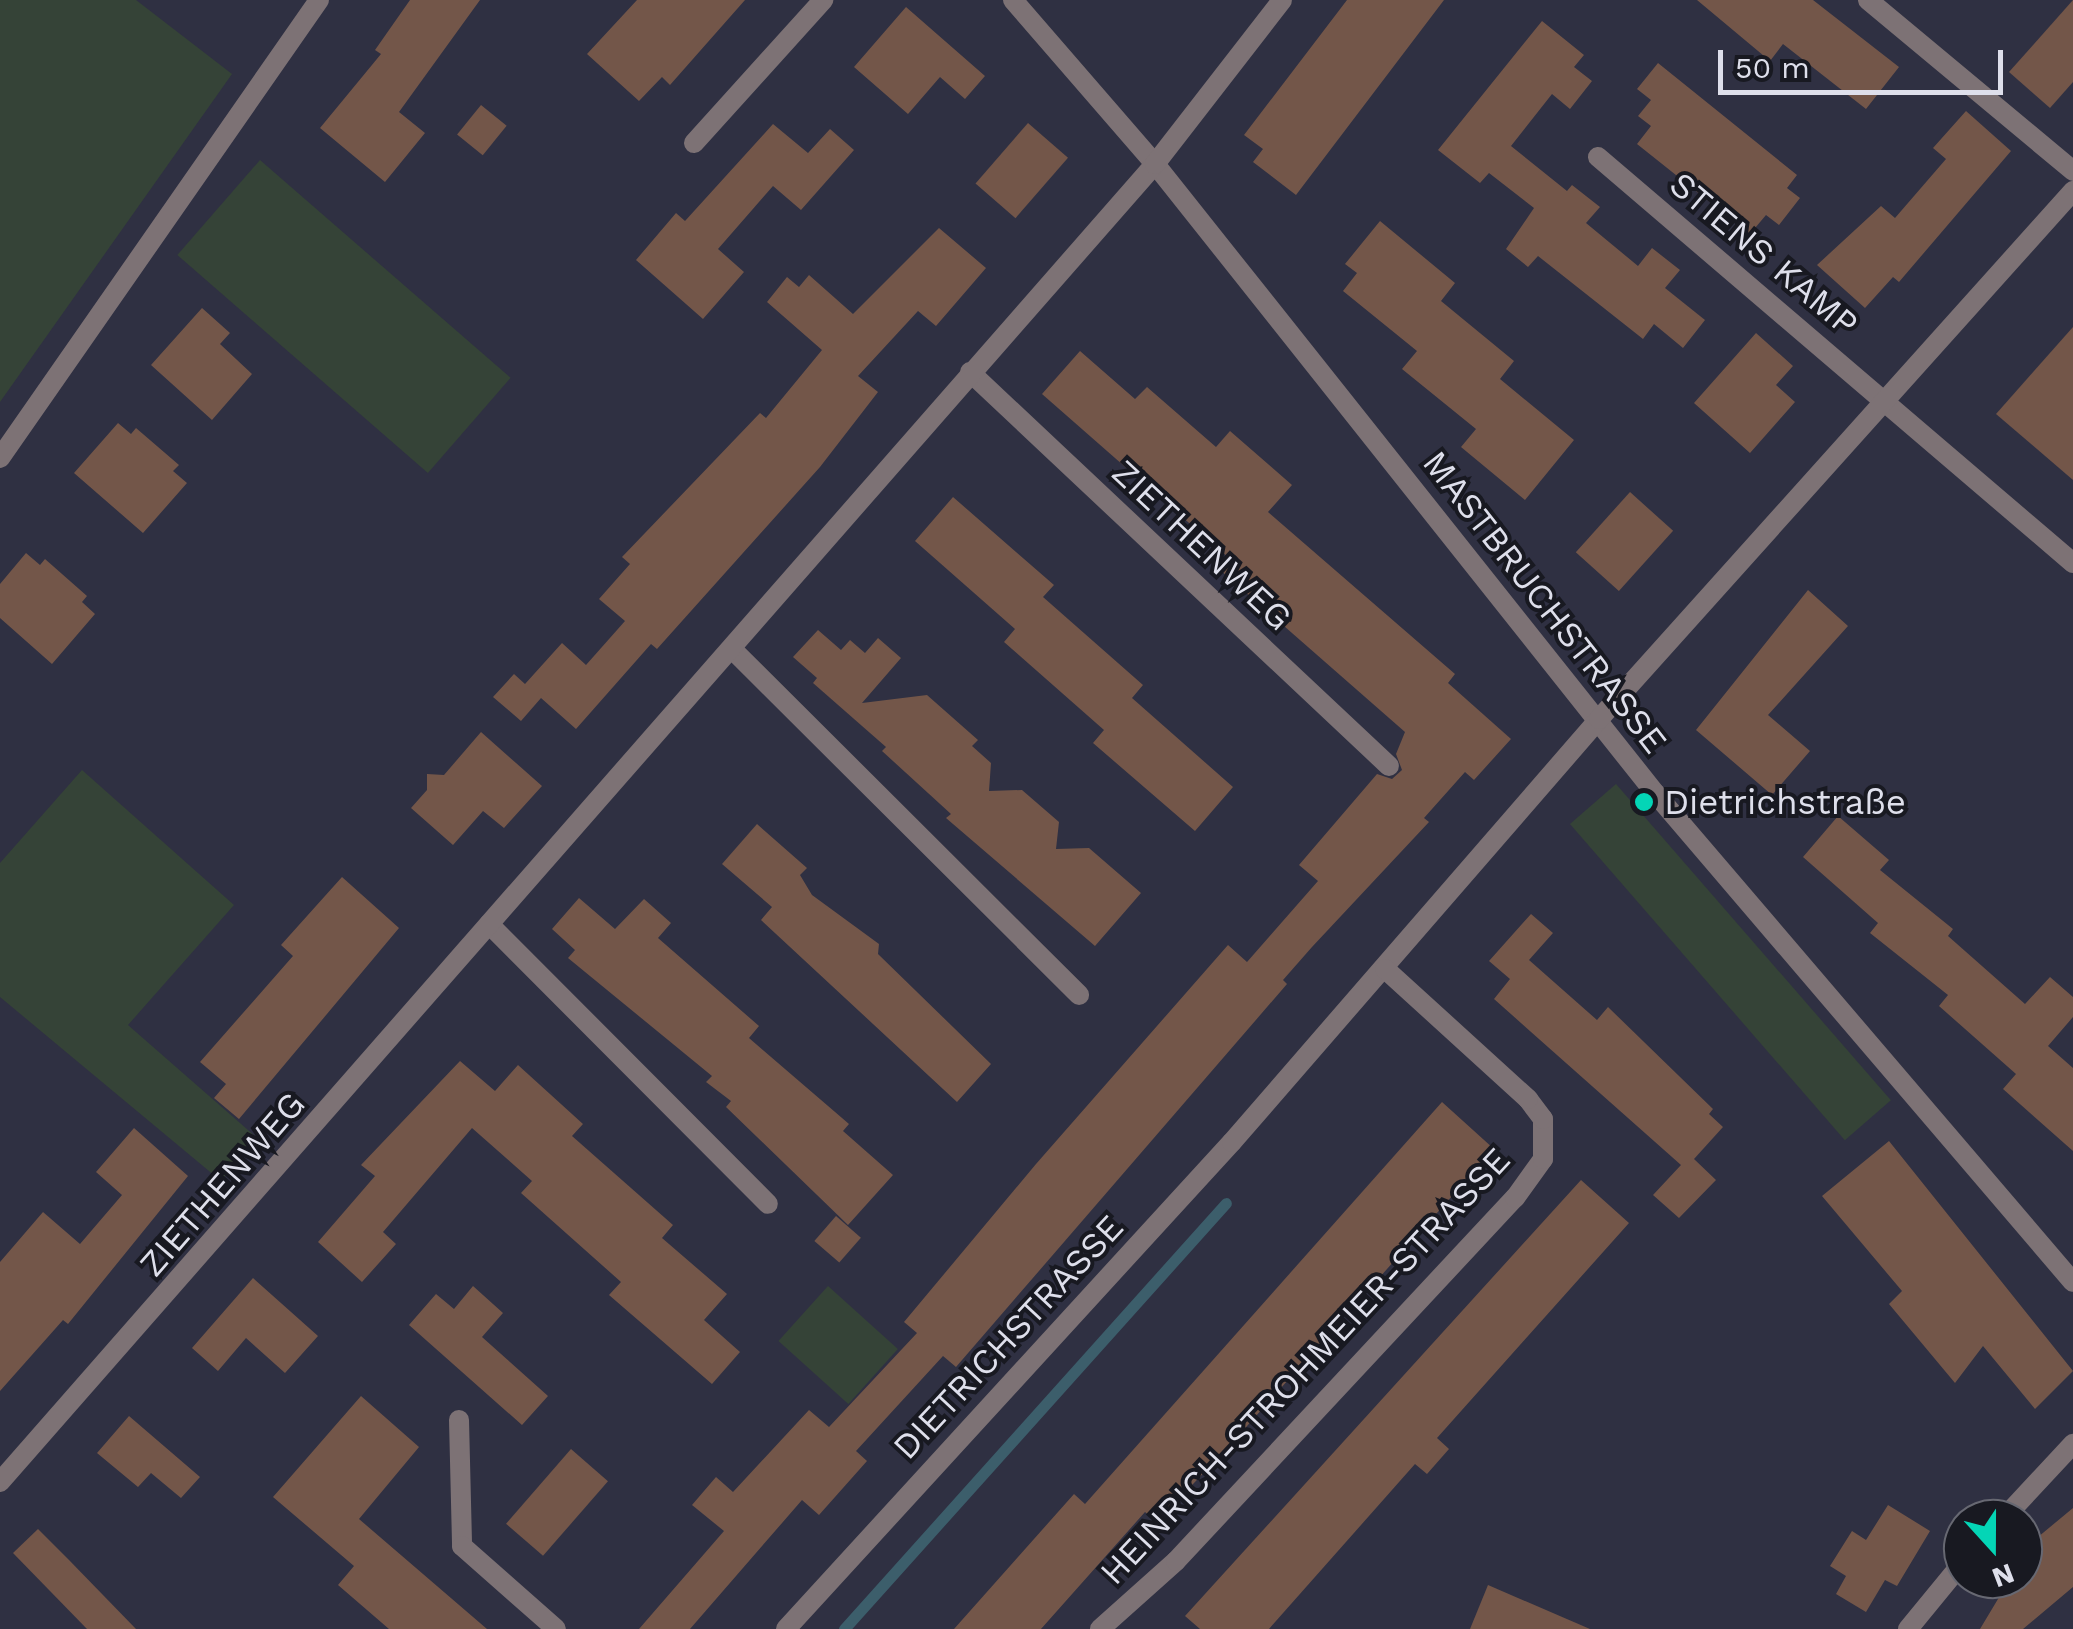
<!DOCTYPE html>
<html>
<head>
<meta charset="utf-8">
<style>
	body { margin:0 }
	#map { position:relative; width:2073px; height:1629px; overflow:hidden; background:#2f3042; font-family:"Work Sans",sans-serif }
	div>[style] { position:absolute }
	.green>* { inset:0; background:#354337; transform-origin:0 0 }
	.stream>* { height:11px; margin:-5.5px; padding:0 5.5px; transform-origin:5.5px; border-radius:5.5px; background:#3c5e6b }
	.building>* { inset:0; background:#735649; transform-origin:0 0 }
	.minor>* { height:20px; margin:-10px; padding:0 10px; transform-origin:10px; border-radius:10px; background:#7d7275 }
	.tertiary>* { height:20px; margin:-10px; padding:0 10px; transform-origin:10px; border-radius:10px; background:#7d7275 }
	.dots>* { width:28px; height:28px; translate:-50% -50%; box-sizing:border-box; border:5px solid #181921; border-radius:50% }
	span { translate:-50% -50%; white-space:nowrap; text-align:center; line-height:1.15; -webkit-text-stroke:8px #181921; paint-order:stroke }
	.street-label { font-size:35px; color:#dedfeb }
	.poi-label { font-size:35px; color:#dedfeb }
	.left { translate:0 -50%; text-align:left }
	.north { position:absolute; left:1943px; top:1499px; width:100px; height:100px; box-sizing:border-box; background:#181921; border:2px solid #676872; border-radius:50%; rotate:159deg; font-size:28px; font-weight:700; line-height:40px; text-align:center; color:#dedfeb }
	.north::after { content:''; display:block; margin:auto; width:35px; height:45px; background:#04d5b6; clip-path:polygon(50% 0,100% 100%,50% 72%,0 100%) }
	.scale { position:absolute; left:1718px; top:50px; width:285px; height:45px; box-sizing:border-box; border:5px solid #dedfeb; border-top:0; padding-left:12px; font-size:30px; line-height:35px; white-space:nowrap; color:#dedfeb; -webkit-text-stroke:8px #181921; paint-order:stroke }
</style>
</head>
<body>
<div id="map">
	<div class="green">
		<i style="clip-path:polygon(0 0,136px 0,232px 74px,0 402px)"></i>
		<i style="left:260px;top:160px;width:332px;height:126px;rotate:41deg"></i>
		<i style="clip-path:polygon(82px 770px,234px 905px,128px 1025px,257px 1138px,221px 1181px,0 997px,0 863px)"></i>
		<i style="left:1616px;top:784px;width:419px;height:61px;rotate:49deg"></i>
		<i style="left:828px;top:1286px;width:94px;height:74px;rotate:42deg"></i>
	</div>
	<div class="stream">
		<i style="left:844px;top:1629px;width:572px;rotate:-48.12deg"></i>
	</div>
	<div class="building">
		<i style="clip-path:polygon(410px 0,480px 0,399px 112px,425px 133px,385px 182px,320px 128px,381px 54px,375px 50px)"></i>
		<i style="clip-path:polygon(637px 0,745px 0,670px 85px,662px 77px,639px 101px,587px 54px)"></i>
		<i style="clip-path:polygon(1347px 0,1444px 0,1296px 195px,1253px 162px,1263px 149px,1244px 135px)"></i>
		<i style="clip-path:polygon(1697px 0,1813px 0,1899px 67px,1866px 109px,1783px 44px,1770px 61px)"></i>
		<i style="clip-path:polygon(2073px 0,2073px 82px,2050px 108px,2009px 72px)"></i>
		<i style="clip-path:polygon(906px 7px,985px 76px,965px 99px,940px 77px,908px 114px,854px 67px)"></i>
		<i style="clip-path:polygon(1542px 21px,1584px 55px,1574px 67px,1592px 81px,1570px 109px,1552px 94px,1511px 146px,1567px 191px,1572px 185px,1600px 207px,1586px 223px,1638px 266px,1652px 248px,1680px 270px,1665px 288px,1705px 320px,1683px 348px,1654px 324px,1643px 339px,1538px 256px,1528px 267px,1506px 249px,1534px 208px,1489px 173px,1480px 183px,1438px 150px)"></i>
		<i style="clip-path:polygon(1658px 63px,1797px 175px,1787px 188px,1800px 198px,1779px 225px,1766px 215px,1750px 234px,1637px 144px,1651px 126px,1638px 116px,1651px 100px,1637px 89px)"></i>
		<i style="left:481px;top:105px;width:33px;height:38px;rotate:39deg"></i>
		<i style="clip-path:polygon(1966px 111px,2011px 151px,1899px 282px,1893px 277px,1865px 308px,1817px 265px,1881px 206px,1895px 218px,1946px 159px,1933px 148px)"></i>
		<i style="left:1028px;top:123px;width:53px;height:80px;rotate:41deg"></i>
		<i style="clip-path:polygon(773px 124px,808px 153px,830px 129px,854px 150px,801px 210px,773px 186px,718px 249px,744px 272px,703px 319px,636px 260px,676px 213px,685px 221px)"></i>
		<i style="clip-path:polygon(1380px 221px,1455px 283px,1441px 301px,1514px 361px,1500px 379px,1574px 440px,1525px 500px,1461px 447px,1476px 429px,1402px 369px,1417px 351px,1343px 291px,1357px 273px,1345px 264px)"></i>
		<i style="clip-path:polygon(939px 228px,986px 268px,936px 326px,918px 311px,858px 376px,878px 392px,820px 467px,657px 649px,651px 644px,576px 729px,541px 698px,521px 721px,493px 697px,514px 674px,525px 684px,562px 643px,586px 665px,625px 621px,599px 599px,630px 564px,622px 557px,760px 413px,766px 418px,822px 350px,767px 302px,787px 277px,799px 287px,809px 275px,853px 314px)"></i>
		<i style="clip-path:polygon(202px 308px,230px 333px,220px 344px,252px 374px,212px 420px,151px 365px)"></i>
		<i style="clip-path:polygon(2073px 327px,2073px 480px,1996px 414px)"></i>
		<i style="clip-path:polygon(1756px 333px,1793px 366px,1776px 385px,1795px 402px,1750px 453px,1694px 403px)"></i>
		<i style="clip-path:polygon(1080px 351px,1135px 399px,1147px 387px,1216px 447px,1230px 431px,1292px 485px,1268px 512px,1455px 674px,1448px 683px,1511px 739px,1474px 780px,1465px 772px,1424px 818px,1429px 822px,1312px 947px,1283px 980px,1287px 984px,956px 1367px,943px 1356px,856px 1451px,867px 1461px,819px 1515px,802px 1500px,690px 1629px,639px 1629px,724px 1531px,692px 1505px,716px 1477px,733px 1492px,809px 1410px,829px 1427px,917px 1333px,904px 1322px,1036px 1164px,1228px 945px,1247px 962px,1318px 881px,1299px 865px,1377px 774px,1392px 779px,1402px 770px,1396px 754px,1405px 732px,1219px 569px,1229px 558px,1042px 394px)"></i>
		<i style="clip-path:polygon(118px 423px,131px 434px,136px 428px,179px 465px,173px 471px,187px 483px,143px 533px,74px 473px)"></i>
		<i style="left:1630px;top:492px;width:58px;height:81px;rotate:42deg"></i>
		<i style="clip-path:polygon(953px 497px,1054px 585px,1043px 597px,1143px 685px,1132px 698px,1233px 787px,1195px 831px,1093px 743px,1104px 730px,1004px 642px,1015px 629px,915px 541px)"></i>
		<i style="clip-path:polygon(26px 553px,40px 565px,45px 559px,87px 596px,82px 602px,95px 614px,52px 664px,0 618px,0 584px)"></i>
		<i style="clip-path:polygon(1808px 590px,1848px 626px,1768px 715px,1810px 751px,1772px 795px,1696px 730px)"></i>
		<i style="clip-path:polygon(818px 630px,841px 650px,850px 640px,865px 653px,878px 638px,901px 658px,862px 703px,927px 695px,978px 740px,972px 746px,991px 763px,989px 791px,1022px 790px,1059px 822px,1056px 849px,1089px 848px,1141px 893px,1095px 946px,946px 818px,951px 814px,882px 751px,886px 747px,813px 683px,817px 678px,793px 657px)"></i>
		<i style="clip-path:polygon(481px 732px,542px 786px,504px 828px,483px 811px,453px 845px,411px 808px,427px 790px,427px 774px,444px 775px)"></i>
		<i style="clip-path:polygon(1838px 816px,1889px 860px,1880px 870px,1953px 929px,1948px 936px,2025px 1004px,2050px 977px,2073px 997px,2073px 1017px,2048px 1046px,2073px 1068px,2073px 1151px,2003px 1089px,2016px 1074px,1939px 1006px,1948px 995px,1870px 933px,1878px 923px,1803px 857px)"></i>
		<i style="clip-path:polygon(757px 824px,807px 868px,800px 875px,812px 895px,879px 944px,878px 954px,991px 1064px,957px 1102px,761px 920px,772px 907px,722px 864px)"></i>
		<i style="clip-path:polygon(342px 877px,399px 928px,239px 1119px,214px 1098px,226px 1084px,200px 1062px,293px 956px,281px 945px)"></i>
		<i style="clip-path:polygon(579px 898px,615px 929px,644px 899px,671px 923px,658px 938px,759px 1026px,749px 1038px,849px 1124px,843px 1131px,893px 1175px,848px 1225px,726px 1107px,731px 1101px,706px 1082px,712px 1076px,568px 958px,575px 950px,552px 929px)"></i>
		<i style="clip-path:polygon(1531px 914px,1553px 933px,1529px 960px,1597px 1020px,1608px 1007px,1713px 1109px,1709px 1114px,1723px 1127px,1694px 1159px,1716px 1180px,1679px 1218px,1653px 1195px,1681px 1165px,1494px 999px,1510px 979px,1489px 961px)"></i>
		<i style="clip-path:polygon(460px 1061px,495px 1091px,518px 1065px,583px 1124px,572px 1136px,673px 1225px,662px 1238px,727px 1294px,704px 1320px,740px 1352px,712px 1384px,609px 1295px,621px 1282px,521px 1193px,532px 1181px,472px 1128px,383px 1232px,396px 1244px,362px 1282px,318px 1242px,375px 1176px,361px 1165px)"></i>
		<i style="clip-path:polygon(1442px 1102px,1494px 1149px,1231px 1444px,1157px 1522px,1145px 1512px,1041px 1629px,954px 1629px,1074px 1494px,1085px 1504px)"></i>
		<i style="clip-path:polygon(134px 1128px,188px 1176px,68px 1324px,63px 1320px,0 1391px,0 1262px,43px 1212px,80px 1244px,122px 1195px,96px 1172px)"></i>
		<i style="clip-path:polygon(1889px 1141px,2073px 1371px,2035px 1409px,1983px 1346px,1955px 1383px,1889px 1304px,1902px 1291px,1822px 1196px)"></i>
		<i style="clip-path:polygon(1581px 1180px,1629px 1223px,1437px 1438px,1449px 1449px,1427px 1474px,1415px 1464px,1269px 1629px,1200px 1629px,1185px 1616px)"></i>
		<i style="left:836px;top:1216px;width:33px;height:33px;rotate:41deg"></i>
		<i style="clip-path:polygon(253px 1278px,318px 1336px,285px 1373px,246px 1338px,218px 1371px,192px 1348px)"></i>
		<i style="clip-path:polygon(473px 1286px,503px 1313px,482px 1337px,548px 1396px,522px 1425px,409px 1325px,436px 1294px,454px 1309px)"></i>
		<i style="clip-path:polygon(361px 1396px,419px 1447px,359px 1519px,487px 1629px,389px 1629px,338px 1585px,354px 1566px,273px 1497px)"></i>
		<i style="clip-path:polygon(129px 1416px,200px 1477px,181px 1498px,151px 1473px,138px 1487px,97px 1453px)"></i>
		<i style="left:571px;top:1449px;width:49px;height:99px;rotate:41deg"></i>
		<i style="clip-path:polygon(1888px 1505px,1930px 1531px,1897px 1586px,1885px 1580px,1866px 1612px,1836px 1594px,1846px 1576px,1830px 1566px,1852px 1531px,1866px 1540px)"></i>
		<i style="clip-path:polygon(2073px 1508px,2073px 1587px,2023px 1629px,1980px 1629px,2010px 1579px,2023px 1579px,2023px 1558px,2032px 1542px)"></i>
		<i style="clip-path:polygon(38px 1529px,69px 1560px,136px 1629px,87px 1629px,13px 1553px)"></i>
		<i style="clip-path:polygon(1488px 1585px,1590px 1629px,1470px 1629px)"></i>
	</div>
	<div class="minor">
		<i style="left:1013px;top:0;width:217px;rotate:49.1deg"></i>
		<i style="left:1155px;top:164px;width:804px;rotate:51.52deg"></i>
		<i style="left:1655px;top:793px;width:643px;rotate:49.48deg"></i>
		<i style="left:1868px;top:0;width:267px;rotate:39.8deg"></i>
		<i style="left:694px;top:143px;width:193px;rotate:-47.9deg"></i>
		<i style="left:1598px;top:157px;width:625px;rotate:40.52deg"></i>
		<i style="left:970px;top:372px;width:575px;rotate:43.24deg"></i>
		<i style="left:732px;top:649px;width:490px;rotate:44.9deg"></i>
		<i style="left:489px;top:924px;width:395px;rotate:45.1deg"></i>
		<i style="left:459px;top:1420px;width:126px;rotate:88.6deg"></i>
		<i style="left:462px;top:1546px;width:125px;rotate:41.4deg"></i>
		<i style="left:0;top:1482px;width:1752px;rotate:-48.77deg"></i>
		<i style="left:1155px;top:164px;width:207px;rotate:-52.2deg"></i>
		<i style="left:2003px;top:1519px;width:103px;rotate:-47deg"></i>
		<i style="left:786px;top:1629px;width:660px;rotate:-47.52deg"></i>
		<i style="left:1232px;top:1142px;width:560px;rotate:-49.05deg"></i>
		<i style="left:1599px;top:719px;width:710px;rotate:-48.08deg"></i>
		<i style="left:1100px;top:1629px;width:102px;rotate:-41.8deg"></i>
		<i style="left:1176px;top:1561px;width:497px;rotate:-47deg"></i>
		<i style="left:1515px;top:1198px;width:48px;rotate:-54.3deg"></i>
		<i style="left:1543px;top:1159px;width:40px;rotate:-90deg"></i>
		<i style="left:1543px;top:1119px;width:25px;rotate:-127deg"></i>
		<i style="left:1528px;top:1099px;width:193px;rotate:-137.7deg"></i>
		<i style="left:1908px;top:1629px;width:87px;rotate:-50.6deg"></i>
	</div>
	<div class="tertiary">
		<i style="left:0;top:458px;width:558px;rotate:-55.14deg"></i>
	</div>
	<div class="dots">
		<i style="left:1644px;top:802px;background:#04d5b6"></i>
	</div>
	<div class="street-label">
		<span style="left:1764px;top:254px;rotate:40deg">STIENS KAMP</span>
		<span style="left:1202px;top:545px;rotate:43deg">ZIETHENWEG</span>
		<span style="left:1545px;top:602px;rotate:52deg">MASTBRUCHSTRASSE</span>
		<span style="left:222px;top:1184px;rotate:-49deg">ZIETHENWEG</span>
		<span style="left:1008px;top:1337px;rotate:-47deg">DIETRICHSTRASSE</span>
		<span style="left:1305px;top:1366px;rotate:-47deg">HEINRICH-STROHMEIER-STRASSE</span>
	</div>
	<div class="poi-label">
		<span class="left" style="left:1664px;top:802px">Dietrichstraße</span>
	</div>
	<div class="north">N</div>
	<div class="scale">50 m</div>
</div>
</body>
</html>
